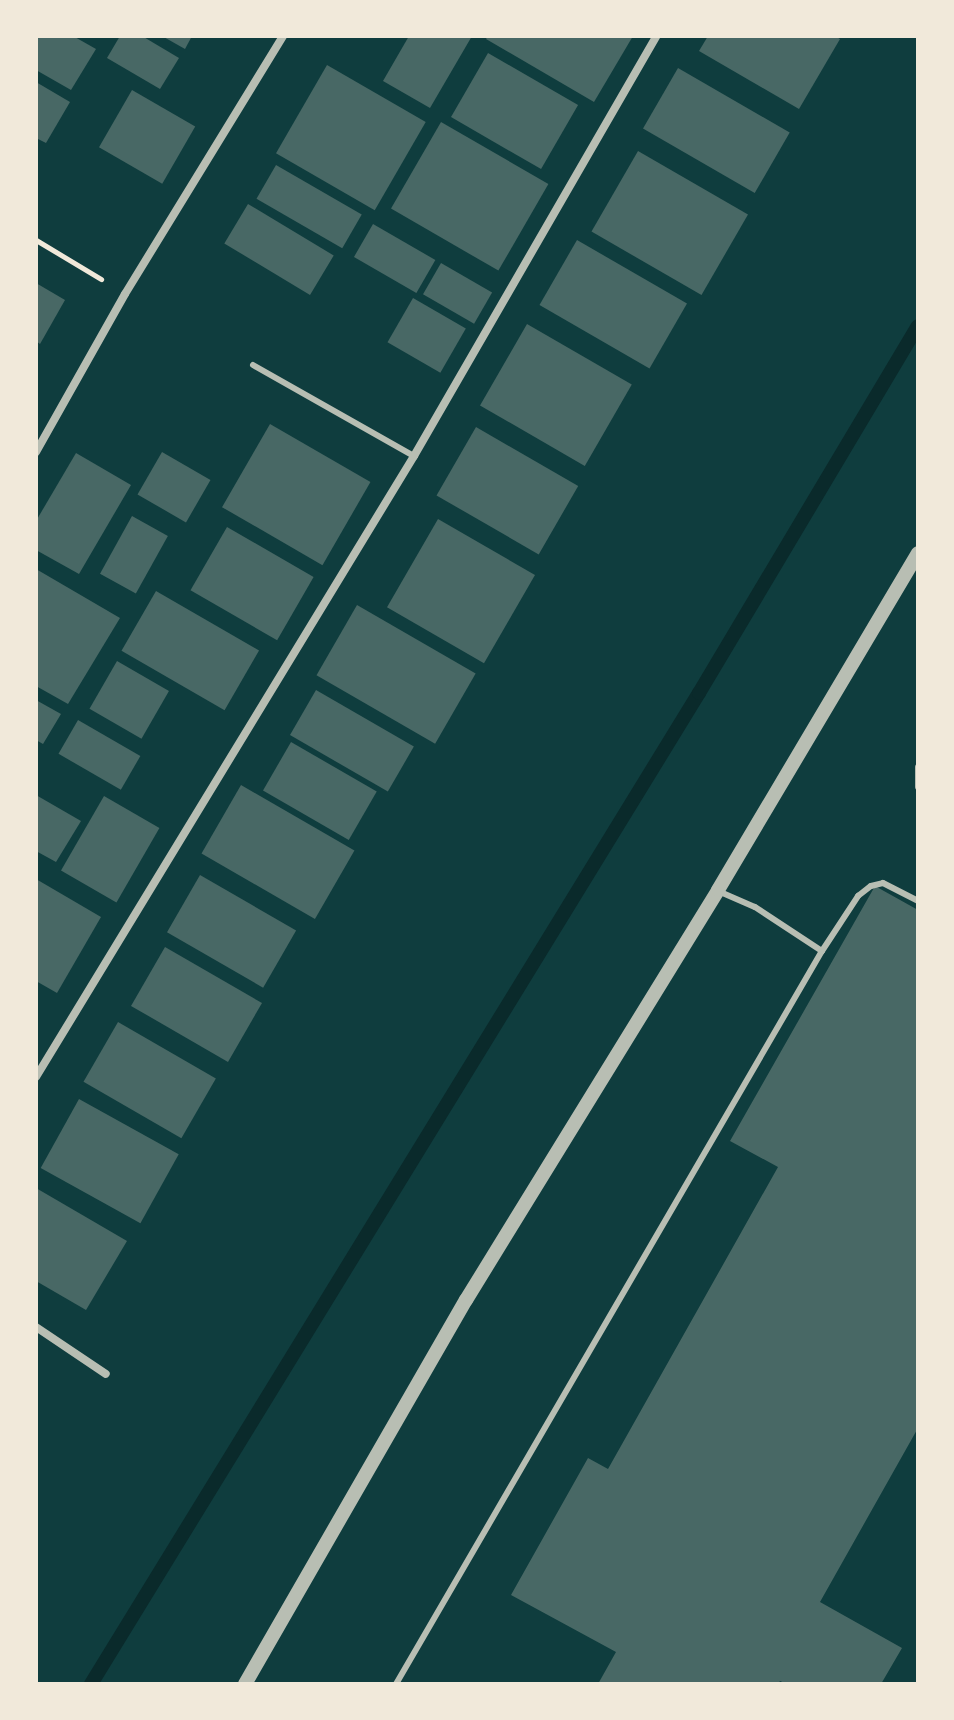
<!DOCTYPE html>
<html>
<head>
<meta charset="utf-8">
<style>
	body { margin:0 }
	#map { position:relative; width:954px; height:1720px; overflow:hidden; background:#0f3d3e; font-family:Mulish,sans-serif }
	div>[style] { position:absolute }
	.stream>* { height:14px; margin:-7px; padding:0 7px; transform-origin:7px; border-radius:7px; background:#0a2a2b }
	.building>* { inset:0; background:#486865; transform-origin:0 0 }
	.path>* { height:5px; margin:-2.5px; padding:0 2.5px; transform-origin:2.5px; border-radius:2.5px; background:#f1e9da }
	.service>* { height:6px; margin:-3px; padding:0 3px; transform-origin:3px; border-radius:3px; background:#b8beb3 }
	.minor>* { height:8px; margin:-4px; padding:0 4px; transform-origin:4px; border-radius:4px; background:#b8beb3 }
	.tertiary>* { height:14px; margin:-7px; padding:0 7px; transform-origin:7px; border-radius:7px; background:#b8beb3 }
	span { translate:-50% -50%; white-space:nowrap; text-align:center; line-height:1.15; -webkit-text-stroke:6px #f1e9da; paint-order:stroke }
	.frame { position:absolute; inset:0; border:38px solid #f1e9da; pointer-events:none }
</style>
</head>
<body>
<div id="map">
	<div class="stream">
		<i style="left:91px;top:1684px;width:1163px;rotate:-58.47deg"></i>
		<i style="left:699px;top:693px;width:427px;rotate:-59.2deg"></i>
	</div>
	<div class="building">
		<i style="clip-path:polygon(36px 36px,73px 36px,96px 49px,71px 90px,36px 70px)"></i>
		<i style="clip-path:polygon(120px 36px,142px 36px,179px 58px,160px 89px,107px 58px)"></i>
		<i style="clip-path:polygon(162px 36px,192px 36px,185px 49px)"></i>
		<i style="clip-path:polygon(409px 36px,472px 36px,430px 108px,383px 81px)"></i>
		<i style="clip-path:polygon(488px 36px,633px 36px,594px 102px,486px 39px)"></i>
		<i style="clip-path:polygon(708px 36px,835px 36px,840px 39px,799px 109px,699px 51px)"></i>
		<i style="left:488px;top:53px;width:104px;height:74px;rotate:30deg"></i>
		<i style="left:327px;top:65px;width:114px;height:102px;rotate:30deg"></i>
		<i style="left:678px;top:68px;width:129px;height:70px;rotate:30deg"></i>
		<i style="clip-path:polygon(36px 82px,70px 102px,46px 143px,36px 138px)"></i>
		<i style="left:132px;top:90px;width:73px;height:66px;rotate:30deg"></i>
		<i style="left:441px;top:122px;width:124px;height:100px;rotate:30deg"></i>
		<i style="left:638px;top:151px;width:127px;height:93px;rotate:30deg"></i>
		<i style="left:276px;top:165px;width:99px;height:39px;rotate:30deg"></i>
		<i style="left:248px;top:204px;width:100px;height:46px;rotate:31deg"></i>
		<i style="left:373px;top:224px;width:72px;height:38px;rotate:30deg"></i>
		<i style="left:577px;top:240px;width:127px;height:75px;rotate:30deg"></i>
		<i style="left:441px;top:263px;width:59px;height:36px;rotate:30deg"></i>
		<i style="clip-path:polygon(36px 283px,65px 300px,40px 344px,36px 341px)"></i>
		<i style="left:413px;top:298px;width:61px;height:51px;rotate:30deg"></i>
		<i style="left:527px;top:324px;width:121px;height:94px;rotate:30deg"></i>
		<i style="left:270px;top:424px;width:116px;height:96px;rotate:30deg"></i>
		<i style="left:476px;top:427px;width:118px;height:79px;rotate:30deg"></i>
		<i style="left:162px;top:452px;width:56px;height:49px;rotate:30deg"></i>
		<i style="clip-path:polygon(76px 453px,131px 485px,79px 574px,36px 550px,36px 521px)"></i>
		<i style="left:132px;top:516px;width:41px;height:66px;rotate:29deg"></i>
		<i style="left:438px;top:519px;width:112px;height:102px;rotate:30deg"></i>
		<i style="left:227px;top:527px;width:100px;height:73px;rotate:30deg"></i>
		<i style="clip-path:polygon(36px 569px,120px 618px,68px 704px,36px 686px)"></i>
		<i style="left:156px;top:591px;width:119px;height:69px;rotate:30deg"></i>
		<i style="left:357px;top:605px;width:137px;height:81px;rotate:30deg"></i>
		<i style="left:117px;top:661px;width:60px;height:55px;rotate:30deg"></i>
		<i style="left:316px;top:690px;width:113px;height:52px;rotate:30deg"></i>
		<i style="clip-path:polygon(36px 700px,61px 714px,43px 744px,36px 740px)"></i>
		<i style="left:78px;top:720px;width:72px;height:39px;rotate:30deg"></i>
		<i style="left:291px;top:742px;width:99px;height:56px;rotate:30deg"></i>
		<i style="left:241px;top:785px;width:131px;height:79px;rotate:30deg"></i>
		<i style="clip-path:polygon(36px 795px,81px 821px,56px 862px,36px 851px)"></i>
		<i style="left:104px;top:796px;width:64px;height:86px;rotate:30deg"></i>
		<i style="left:200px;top:875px;width:111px;height:66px;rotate:30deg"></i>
		<i style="clip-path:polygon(36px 879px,101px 917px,57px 993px,36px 981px)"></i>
		<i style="clip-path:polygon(875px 886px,918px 910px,918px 1428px,820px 1602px,902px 1648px,881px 1684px,787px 1684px,780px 1681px,778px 1684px,598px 1684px,616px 1652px,511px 1595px,588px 1458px,608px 1469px,778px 1167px,730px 1141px)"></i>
		<i style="left:165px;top:947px;width:112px;height:68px;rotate:30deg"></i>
		<i style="left:118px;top:1022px;width:113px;height:69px;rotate:30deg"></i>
		<i style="left:79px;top:1099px;width:114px;height:79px;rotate:29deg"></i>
		<i style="clip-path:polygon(36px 1188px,127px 1241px,86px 1310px,36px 1281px)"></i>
	</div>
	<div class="path">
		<i style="left:36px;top:240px;width:76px;rotate:31deg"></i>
	</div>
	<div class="service">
		<i style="left:253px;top:365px;width:185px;rotate:29.5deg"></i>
		<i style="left:918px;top:767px;width:20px;rotate:90deg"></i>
		<i style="left:718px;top:891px;width:40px;rotate:23.4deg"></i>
		<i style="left:755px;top:907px;width:80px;rotate:33.3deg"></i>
		<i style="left:396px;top:1684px;width:848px;rotate:-59.84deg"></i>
		<i style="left:822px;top:951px;width:66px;rotate:-56.8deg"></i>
		<i style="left:858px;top:896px;width:16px;rotate:-38deg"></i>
		<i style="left:871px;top:886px;width:12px;rotate:-14deg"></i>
		<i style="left:883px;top:883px;width:39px;rotate:27deg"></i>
	</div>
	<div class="minor">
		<i style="left:36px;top:452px;width:181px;rotate:-60.6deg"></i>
		<i style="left:125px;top:294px;width:303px;rotate:-58.5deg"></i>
		<i style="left:36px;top:1077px;width:727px;rotate:-58.67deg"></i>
		<i style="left:414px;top:456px;width:485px;rotate:-60deg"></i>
		<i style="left:36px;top:1327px;width:84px;rotate:33.9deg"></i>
	</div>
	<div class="tertiary">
		<i style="left:245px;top:1684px;width:443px;rotate:-60.1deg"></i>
		<i style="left:466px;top:1300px;width:481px;rotate:-58.4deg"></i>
		<i style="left:718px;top:890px;width:392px;rotate:-59.3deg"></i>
	</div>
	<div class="frame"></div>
</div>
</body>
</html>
